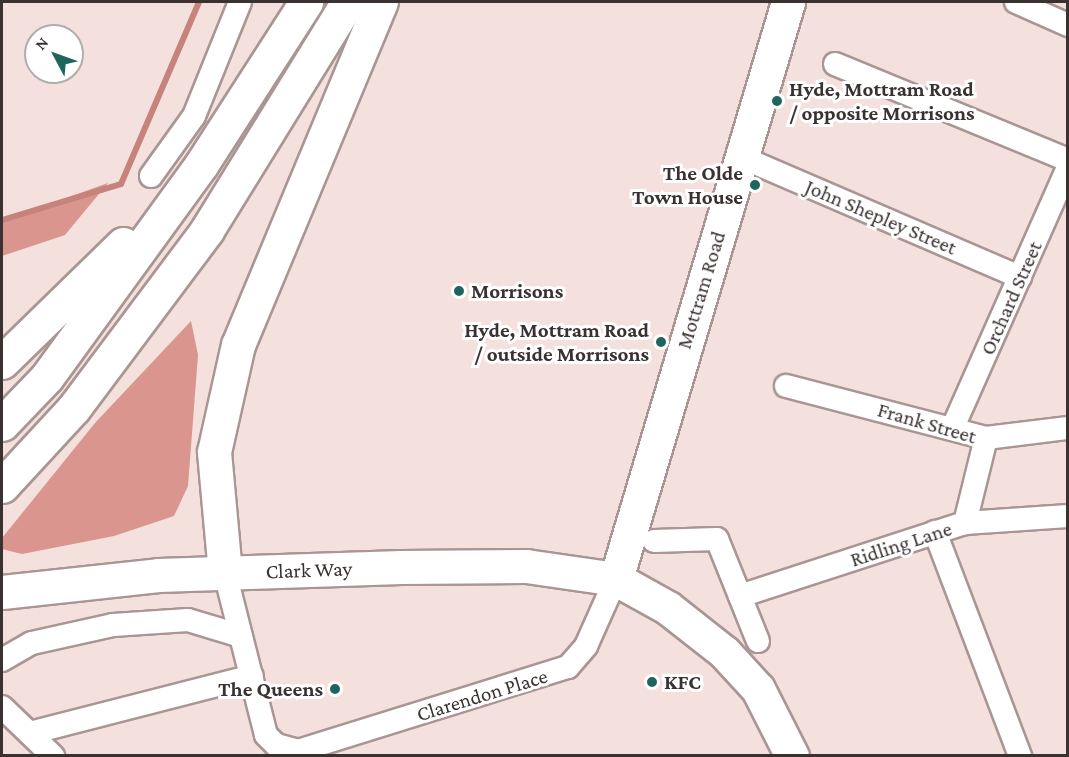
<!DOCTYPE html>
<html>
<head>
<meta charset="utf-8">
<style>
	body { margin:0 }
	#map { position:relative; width:1069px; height:757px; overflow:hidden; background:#f4e0dd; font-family:"Crimson Pro",serif }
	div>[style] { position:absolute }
	.forest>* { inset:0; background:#d9958e }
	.stream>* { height:6px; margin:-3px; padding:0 3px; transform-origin:3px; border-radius:3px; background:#c6837c }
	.roads { filter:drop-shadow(2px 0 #a99694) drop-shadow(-2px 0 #a99694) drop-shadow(0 2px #a99694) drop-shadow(0 -2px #a99694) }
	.street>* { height:22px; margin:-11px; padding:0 11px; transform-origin:11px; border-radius:11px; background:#fff }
	.primary>* { height:33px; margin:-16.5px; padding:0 16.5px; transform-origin:16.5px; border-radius:16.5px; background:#fff }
	.highway>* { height:33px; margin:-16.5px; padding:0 16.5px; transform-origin:16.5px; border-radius:16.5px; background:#fff }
	.dots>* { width:16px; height:16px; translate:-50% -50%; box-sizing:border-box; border:3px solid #fff; border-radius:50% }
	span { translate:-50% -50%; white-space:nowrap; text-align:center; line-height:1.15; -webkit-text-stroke:6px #fff; paint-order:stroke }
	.poi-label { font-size:21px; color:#3a3231; font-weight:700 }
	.left { translate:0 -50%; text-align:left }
	.right { translate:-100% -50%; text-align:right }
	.street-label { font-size:21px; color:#3a3231 }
	.frame { position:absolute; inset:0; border:3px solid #3a3231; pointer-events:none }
	.north { position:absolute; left:24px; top:24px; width:60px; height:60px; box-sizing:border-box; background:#fff; border:2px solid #b0adad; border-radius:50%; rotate:311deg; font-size:16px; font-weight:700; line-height:24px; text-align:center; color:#3a3231 }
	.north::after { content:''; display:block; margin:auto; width:21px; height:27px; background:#1e665d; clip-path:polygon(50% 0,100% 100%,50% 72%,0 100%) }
</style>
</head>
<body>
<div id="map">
	<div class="forest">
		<i style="clip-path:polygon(108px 183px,65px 235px,2px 256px,2px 221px)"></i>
		<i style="clip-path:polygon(191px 321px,198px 355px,188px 486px,174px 516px,114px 536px,22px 554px,2px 549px,2px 538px,95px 423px)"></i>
	</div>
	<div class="stream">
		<i style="left:2px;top:220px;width:124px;rotate:-16.8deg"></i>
		<i style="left:121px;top:184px;width:198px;rotate:-66.8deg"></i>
	</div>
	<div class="roads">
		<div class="street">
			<i style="left:1016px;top:2px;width:57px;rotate:23.9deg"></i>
			<i style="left:835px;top:64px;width:252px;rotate:22.4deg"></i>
			<i style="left:741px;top:157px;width:304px;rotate:23.3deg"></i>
			<i style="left:151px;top:176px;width:74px;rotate:-54.4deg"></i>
			<i style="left:194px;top:116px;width:123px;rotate:-68deg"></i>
			<i style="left:786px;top:386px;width:207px;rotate:14.6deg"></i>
			<i style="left:986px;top:438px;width:88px;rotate:103.9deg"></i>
			<i style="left:953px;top:427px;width:284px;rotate:-66.1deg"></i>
			<i style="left:986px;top:438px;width:83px;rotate:-7deg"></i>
			<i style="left:935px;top:532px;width:240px;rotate:69.2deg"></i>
			<i style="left:654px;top:541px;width:63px;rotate:-1.8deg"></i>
			<i style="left:717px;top:539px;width:110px;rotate:68.1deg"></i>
			<i style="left:225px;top:573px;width:167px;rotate:75.8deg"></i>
			<i style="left:266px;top:735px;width:14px;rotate:45deg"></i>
			<i style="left:276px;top:745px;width:23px;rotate:15deg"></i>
			<i style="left:740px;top:596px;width:237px;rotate:-18deg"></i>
			<i style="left:965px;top:523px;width:103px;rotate:-3.9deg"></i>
			<i style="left:2px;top:660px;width:34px;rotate:-30deg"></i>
			<i style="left:32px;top:643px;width:83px;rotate:-12.5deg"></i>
			<i style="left:113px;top:625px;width:75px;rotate:-3.8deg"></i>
			<i style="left:188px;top:620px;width:55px;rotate:16.8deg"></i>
			<i style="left:2px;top:707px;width:71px;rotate:43.9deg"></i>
			<i style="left:30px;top:733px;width:229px;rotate:-14.4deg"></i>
			<i style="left:298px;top:751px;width:283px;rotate:-17.3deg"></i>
			<i style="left:568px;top:667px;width:28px;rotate:-49deg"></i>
			<i style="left:586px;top:646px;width:73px;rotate:-65.9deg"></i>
		</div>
		<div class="primary">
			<i style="left:214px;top:452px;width:121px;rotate:84.8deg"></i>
			<i style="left:616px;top:579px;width:602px;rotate:-73.4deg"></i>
			<i style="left:2px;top:592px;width:157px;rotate:-6.2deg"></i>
			<i style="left:158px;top:575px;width:243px;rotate:-1.9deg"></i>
			<i style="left:401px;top:567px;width:125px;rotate:-0.5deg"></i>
			<i style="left:526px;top:566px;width:91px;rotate:8.2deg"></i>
			<i style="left:616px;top:579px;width:60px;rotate:29.1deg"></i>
			<i style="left:668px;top:608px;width:71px;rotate:38.2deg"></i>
			<i style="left:724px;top:652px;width:50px;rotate:47.4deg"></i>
			<i style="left:758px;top:689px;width:75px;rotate:63.1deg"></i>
		</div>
		<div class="highway">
			<i style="left:2px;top:362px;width:169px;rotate:-44.3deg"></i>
			<i style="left:2px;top:424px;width:65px;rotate:-46.2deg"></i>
			<i style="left:47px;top:377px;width:262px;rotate:-54deg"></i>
			<i style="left:201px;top:165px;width:194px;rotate:-57.2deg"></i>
			<i style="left:214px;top:452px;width:110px;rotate:-77.4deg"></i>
			<i style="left:238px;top:345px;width:372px;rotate:-67.4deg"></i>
			<i style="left:2px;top:486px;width:106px;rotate:-47.3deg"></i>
			<i style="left:74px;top:408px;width:222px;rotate:-53.2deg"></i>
			<i style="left:207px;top:230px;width:268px;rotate:-58.3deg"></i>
		</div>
	</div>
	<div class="dots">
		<i style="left:777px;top:101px;background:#1e665d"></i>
		<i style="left:755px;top:185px;background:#1e665d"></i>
		<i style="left:459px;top:291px;background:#1e665d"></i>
		<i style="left:661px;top:342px;background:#1e665d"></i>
		<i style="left:652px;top:682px;background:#1e665d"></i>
		<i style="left:335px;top:689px;background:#1e665d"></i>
	</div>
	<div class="poi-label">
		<span class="left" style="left:789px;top:101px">Hyde, Mottram Road<br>/ opposite Morrisons</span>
		<span class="right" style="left:743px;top:185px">The Olde<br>Town House</span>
		<span class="left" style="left:471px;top:291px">Morrisons</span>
		<span class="right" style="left:649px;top:342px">Hyde, Mottram Road<br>/ outside Morrisons</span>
		<span class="left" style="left:664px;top:682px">KFC</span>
		<span class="right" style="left:323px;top:689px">The Queens</span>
	</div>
	<div class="street-label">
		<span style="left:881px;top:217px;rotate:23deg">John Shepley Street</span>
		<span style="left:701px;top:290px;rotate:-73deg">Mottram Road</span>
		<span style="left:1011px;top:298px;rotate:-66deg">Orchard Street</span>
		<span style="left:927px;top:423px;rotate:16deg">Frank Street</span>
		<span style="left:901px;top:544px;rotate:-18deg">Ridling Lane</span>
		<span style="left:309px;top:570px;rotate:-2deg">Clark Way</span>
		<span style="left:482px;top:695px;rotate:-17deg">Clarendon Place</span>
	</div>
	<div class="frame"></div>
	<div class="north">N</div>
</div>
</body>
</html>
